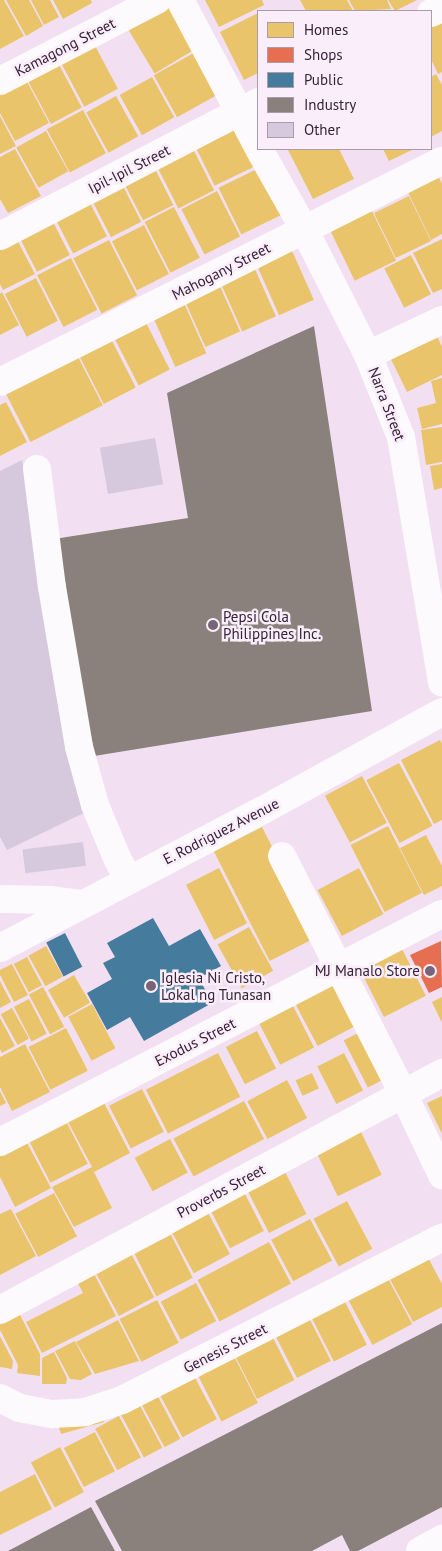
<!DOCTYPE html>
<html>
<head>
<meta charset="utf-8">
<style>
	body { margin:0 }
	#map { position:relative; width:442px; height:1551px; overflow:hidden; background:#f2e0f2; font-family:"PT Sans",sans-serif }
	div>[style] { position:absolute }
	.homes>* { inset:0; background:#e9c46a; transform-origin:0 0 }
	.shops>* { inset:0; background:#e76f51 }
	.public>* { inset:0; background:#457b9d; transform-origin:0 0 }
	.industry>* { inset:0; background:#8a817c }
	.building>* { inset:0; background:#d6c8dd; transform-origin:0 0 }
	.minor>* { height:28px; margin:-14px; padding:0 14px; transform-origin:14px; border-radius:14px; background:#fdfafd }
	.dots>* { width:14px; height:14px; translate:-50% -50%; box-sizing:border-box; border:2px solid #f9eef9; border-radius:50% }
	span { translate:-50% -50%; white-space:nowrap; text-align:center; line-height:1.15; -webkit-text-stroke:5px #f9eef9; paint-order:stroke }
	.street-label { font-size:15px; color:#372238 }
	.poi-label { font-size:15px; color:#372238 }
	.left { translate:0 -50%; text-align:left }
	.right { translate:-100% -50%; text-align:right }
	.legend { position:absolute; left:257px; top:10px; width:175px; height:140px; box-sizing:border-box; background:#f9eef9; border:1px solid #ab9cac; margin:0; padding:6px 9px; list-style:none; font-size:15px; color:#372238 }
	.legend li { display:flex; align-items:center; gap:10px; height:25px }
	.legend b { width:25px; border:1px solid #ab9cac }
</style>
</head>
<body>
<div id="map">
	<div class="homes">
		<i style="clip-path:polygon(0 0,4px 0,24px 36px,0 49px)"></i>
		<i style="clip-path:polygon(6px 0,29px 0,43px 26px,26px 36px)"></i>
		<i style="clip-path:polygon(31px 0,50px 0,59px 17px,44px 25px)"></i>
		<i style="clip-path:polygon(53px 0,91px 0,92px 3px,63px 19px)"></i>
		<i style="left:170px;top:0;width:55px;height:51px;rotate:59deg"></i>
		<i style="clip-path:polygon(205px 0,262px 0,264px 5px,219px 27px)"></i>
		<i style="clip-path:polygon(300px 0,347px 0,353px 11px,306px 11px)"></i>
		<i style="clip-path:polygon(349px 0,387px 0,391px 9px,355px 11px)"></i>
		<i style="clip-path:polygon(388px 0,417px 0,395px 11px)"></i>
		<i style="clip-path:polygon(442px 12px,442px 72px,438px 74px,431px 59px,431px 17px)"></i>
		<i style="clip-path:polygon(258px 13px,258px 73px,244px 80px,220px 32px)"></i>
		<i style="left:93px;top:42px;width:53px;height:38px;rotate:62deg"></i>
		<i style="left:201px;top:49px;width:48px;height:54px;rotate:61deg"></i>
		<i style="left:56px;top:59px;width:55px;height:35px;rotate:62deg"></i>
		<i style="clip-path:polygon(436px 74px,442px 85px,442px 131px,431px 137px,431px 77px)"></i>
		<i style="left:152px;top:77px;width:46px;height:37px;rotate:61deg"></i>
		<i style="clip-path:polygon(25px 78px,49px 123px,15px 141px,0 113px,0 92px)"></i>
		<i style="left:116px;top:96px;width:46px;height:34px;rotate:61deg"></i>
		<i style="left:83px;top:110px;width:49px;height:41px;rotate:62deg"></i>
		<i style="clip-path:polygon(0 116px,16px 146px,0 154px)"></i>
		<i style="left:234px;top:123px;width:48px;height:45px;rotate:64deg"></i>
		<i style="left:46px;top:131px;width:46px;height:34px;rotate:61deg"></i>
		<i style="left:190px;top:143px;width:53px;height:40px;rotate:63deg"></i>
		<i style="clip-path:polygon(15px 149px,41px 196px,8px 213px,0 199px,0 157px)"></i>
		<i style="clip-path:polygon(290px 149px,339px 149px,354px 179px,313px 199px,288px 150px)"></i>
		<i style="clip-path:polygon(383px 149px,414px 149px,389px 161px)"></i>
		<i style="left:152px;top:163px;width:47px;height:34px;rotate:63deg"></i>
		<i style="left:259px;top:168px;width:52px;height:45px;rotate:64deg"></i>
		<i style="clip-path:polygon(435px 169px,442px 184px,442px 234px,431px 240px,404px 184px)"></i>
		<i style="left:124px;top:188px;width:38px;height:34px;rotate:63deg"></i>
		<i style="left:217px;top:191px;width:51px;height:40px;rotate:63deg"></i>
		<i style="left:409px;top:196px;width:50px;height:39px;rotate:64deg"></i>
		<i style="left:87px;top:197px;width:44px;height:38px;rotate:63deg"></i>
		<i style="left:368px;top:203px;width:64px;height:46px;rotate:64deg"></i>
		<i style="left:174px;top:207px;width:57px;height:33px;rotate:63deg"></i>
		<i style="left:49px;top:214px;width:46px;height:37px;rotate:63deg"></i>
		<i style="left:144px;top:225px;width:55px;height:36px;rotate:63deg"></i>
		<i style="clip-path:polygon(13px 232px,35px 274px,3px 290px,0 284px,0 238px)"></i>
		<i style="clip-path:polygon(442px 239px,442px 289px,433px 293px,413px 253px)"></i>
		<i style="left:109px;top:240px;width:62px;height:40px;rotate:63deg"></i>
		<i style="left:289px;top:244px;width:61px;height:38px;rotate:66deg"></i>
		<i style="left:411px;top:255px;width:44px;height:30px;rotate:63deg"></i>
		<i style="left:71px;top:258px;width:58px;height:38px;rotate:63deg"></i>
		<i style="left:254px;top:267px;width:54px;height:37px;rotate:66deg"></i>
		<i style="left:36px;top:278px;width:48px;height:35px;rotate:63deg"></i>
		<i style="left:219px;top:284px;width:52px;height:38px;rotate:66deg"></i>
		<i style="clip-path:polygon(2px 292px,19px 325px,0 335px,0 294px)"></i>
		<i style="left:184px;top:303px;width:55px;height:34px;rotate:66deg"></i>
		<i style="left:143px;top:317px;width:59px;height:35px;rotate:63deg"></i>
		<i style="clip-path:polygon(433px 327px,442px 347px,442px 375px,407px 392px,386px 349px)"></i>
		<i style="left:109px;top:335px;width:59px;height:36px;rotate:63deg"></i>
		<i style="left:75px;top:351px;width:61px;height:81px;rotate:63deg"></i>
		<i style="clip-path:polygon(442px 378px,442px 424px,422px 429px,417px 408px,436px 403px,431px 381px)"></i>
		<i style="clip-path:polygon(6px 402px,27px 442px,0 456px,0 405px)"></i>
		<i style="clip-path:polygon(442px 427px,442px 462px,426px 465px,421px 430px)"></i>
		<i style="clip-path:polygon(442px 464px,442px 488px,434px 490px,430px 466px)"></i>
		<i style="clip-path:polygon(440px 740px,442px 744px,442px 820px,434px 824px,401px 760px)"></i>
		<i style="left:399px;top:763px;width:71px;height:37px;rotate:62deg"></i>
		<i style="left:362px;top:776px;width:53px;height:42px;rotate:62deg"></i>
		<i style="left:388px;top:826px;width:75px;height:42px;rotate:63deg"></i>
		<i style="left:262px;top:827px;width:123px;height:54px;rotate:63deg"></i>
		<i style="clip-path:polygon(426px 835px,442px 866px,442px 886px,424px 895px,400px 848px)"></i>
		<i style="left:219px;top:868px;width:62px;height:37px;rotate:63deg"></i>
		<i style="left:359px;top:868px;width:52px;height:47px;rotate:62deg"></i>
		<i style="left:249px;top:927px;width:50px;height:36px;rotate:61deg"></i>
		<i style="left:400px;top:945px;width:57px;height:47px;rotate:63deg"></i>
		<i style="left:46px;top:946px;width:35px;height:20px;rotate:61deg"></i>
		<i style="left:27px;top:957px;width:32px;height:15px;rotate:62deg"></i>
		<i style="clip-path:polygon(12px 964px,28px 995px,14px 1002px,0 975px,0 970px)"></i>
		<i style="left:74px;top:975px;width:32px;height:30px;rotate:60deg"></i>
		<i style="clip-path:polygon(0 981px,11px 1002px,0 1008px)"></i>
		<i style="left:338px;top:982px;width:47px;height:48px;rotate:62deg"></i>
		<i style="left:43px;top:987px;width:45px;height:16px;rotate:62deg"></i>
		<i style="clip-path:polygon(442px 997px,442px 1023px,432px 1002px)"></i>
		<i style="left:29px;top:999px;width:39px;height:17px;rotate:63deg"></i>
		<i style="left:291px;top:1002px;width:51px;height:38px;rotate:63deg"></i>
		<i style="left:92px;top:1004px;width:50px;height:27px;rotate:62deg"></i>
		<i style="left:12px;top:1008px;width:35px;height:13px;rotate:61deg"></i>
		<i style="clip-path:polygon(0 1018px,15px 1046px,2px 1053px,0 1049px)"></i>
		<i style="left:66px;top:1028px;width:48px;height:42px;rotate:63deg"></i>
		<i style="left:366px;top:1029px;width:53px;height:25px;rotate:63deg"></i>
		<i style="left:257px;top:1031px;width:42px;height:35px;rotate:63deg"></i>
		<i style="clip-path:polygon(25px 1044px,50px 1092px,12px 1111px,0 1087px,0 1057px)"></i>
		<i style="left:218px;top:1053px;width:49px;height:81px;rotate:63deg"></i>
		<i style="left:344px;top:1053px;width:42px;height:30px;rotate:63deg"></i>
		<i style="left:312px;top:1073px;width:17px;height:18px;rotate:66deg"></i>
		<i style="left:287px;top:1080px;width:43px;height:45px;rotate:62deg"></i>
		<i style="left:142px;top:1089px;width:48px;height:37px;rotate:63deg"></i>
		<i style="clip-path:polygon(0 1091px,6px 1103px,0 1106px)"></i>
		<i style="clip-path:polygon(442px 1096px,442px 1134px,427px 1103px)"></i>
		<i style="clip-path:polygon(103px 1101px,130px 1153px,94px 1172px,112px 1208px,74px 1227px,52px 1187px,92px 1167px,67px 1120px)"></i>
		<i style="left:244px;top:1101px;width:43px;height:80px;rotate:62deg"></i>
		<i style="left:66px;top:1121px;width:48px;height:42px;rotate:63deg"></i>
		<i style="left:359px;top:1128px;width:52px;height:49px;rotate:64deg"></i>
		<i style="clip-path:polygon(25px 1139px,51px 1188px,15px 1207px,0 1177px,0 1152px)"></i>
		<i style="left:170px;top:1139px;width:38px;height:40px;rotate:62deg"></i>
		<i style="left:281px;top:1164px;width:56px;height:42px;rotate:63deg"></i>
		<i style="left:243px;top:1190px;width:46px;height:38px;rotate:63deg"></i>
		<i style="left:54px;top:1193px;width:49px;height:44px;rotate:62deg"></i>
		<i style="left:347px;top:1201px;width:54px;height:38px;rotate:62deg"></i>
		<i style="clip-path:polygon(11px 1209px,36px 1256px,0 1275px,0 1214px)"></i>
		<i style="left:206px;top:1209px;width:51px;height:41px;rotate:62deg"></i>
		<i style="left:310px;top:1219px;width:47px;height:44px;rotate:62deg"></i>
		<i style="left:171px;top:1235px;width:48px;height:41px;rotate:63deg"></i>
		<i style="left:269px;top:1242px;width:47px;height:81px;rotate:62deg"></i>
		<i style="left:127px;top:1246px;width:58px;height:40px;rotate:62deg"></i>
		<i style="clip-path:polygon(424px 1250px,442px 1284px,442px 1307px,413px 1322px,385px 1270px)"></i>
		<i style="clip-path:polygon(91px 1268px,116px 1316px,42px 1353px,26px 1322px,83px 1293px,74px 1276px)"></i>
		<i style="left:384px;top:1271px;width:60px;height:45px;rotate:62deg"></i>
		<i style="left:196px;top:1283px;width:43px;height:40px;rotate:62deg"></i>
		<i style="left:341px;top:1294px;width:57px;height:37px;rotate:63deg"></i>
		<i style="left:157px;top:1300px;width:48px;height:42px;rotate:63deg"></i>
		<i style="clip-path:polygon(16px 1307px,40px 1354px,40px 1376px,17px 1373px,18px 1365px,0 1330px,0 1315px)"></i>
		<i style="left:305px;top:1310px;width:57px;height:38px;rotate:63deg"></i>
		<i style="clip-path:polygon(118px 1320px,139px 1361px,95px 1374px,76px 1342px)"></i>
		<i style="left:269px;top:1330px;width:56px;height:42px;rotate:63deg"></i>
		<i style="clip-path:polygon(0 1336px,13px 1361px,12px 1369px,0 1367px)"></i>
		<i style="clip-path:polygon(75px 1341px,92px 1374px,81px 1380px,70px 1379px,55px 1351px)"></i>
		<i style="clip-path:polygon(54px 1352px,67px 1378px,66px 1384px,42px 1384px,42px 1358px)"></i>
		<i style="left:233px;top:1354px;width:55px;height:41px;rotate:63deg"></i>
		<i style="left:193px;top:1374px;width:51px;height:39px;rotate:62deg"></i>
		<i style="left:155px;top:1391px;width:54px;height:18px;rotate:62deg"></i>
		<i style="left:137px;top:1400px;width:54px;height:21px;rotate:62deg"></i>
		<i style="left:119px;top:1416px;width:47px;height:27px;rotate:62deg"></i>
		<i style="clip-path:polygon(103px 1419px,104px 1422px,61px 1434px,57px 1421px)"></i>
		<i style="left:95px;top:1432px;width:44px;height:35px;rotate:63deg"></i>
		<i style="left:60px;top:1447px;width:51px;height:33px;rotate:62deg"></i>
		<i style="clip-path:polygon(35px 1474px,52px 1509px,0 1535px,0 1492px)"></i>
	</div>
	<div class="shops">
		<i style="clip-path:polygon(441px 941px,442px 987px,429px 993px,410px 955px)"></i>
	</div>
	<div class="public">
		<i style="clip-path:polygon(153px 918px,169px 946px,200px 929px,221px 966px,199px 978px,212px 1003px,144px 1041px,130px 1017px,107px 1030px,87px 993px,112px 979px,103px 963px,115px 957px,107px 943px)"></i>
		<i style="left:65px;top:933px;width:38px;height:21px;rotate:63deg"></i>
	</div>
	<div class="industry">
		<i style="clip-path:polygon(314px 326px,372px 711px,88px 757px,54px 539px,188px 518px,167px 393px)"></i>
		<i style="clip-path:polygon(442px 1323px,442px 1507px,358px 1551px,350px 1551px,342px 1535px,312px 1551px,122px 1551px,95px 1501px)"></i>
		<i style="clip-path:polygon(91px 1507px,115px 1551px,8px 1551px)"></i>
	</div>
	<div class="building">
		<i style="left:155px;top:438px;width:47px;height:56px;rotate:80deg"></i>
		<i style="clip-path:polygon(22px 460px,86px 812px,7px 850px,0 837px,0 471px)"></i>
		<i style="left:83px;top:842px;width:24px;height:61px;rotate:83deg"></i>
	</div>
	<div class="minor">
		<i style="left:180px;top:0;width:166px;rotate:62deg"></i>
		<i style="left:431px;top:13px;width:12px;rotate:-24deg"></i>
		<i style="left:0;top:81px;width:177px;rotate:-27.3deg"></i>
		<i style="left:259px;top:149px;width:92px;rotate:60.6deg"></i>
		<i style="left:304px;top:229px;width:141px;rotate:63.1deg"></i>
		<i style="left:368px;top:355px;width:88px;rotate:68.1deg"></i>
		<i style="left:401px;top:437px;width:249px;rotate:80.5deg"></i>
		<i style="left:0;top:236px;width:291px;rotate:-27.4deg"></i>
		<i style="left:368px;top:355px;width:82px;rotate:-25.3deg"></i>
		<i style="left:0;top:382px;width:494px;rotate:-26.6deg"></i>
		<i style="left:37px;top:469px;width:119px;rotate:82.8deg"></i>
		<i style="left:52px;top:587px;width:162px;rotate:80.4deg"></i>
		<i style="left:79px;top:747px;width:60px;rotate:74.6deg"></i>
		<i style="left:95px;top:805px;width:57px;rotate:67.5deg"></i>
		<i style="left:117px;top:858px;width:24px;rotate:62deg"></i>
		<i style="left:282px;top:856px;width:266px;rotate:63deg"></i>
		<i style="left:403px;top:1093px;width:91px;rotate:64.6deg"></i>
		<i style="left:0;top:899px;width:49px;rotate:1.2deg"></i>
		<i style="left:49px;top:900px;width:32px;rotate:7deg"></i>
		<i style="left:0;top:948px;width:297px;rotate:-27.7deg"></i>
		<i style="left:263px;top:810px;width:204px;rotate:-28.7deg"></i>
		<i style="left:0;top:1142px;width:497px;rotate:-27.3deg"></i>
		<i style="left:0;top:1310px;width:502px;rotate:-28.2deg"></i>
		<i style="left:0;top:1398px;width:22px;rotate:27deg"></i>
		<i style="left:20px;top:1408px;width:33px;rotate:11deg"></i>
		<i style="left:52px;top:1414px;width:33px;rotate:-3deg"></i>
		<i style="left:85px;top:1412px;width:39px;rotate:-18deg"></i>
		<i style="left:122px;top:1400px;width:359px;rotate:-26.9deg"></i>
		<i style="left:420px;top:1551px;width:25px;rotate:-29deg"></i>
	</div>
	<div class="dots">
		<i style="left:213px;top:625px;background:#786479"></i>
		<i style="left:430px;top:971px;background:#786479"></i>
		<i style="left:151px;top:986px;background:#786479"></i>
	</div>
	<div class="street-label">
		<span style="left:65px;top:47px;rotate:-27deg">Kamagong Street</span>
		<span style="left:129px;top:169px;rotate:-27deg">Ipil-Ipil Street</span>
		<span style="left:221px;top:271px;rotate:-27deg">Mahogany Street</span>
		<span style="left:387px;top:404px;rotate:69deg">Narra Street</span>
		<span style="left:221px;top:831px;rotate:-27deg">E. Rodriguez Avenue</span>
		<span style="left:195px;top:1042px;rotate:-27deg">Exodus Street</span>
		<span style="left:221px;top:1191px;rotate:-28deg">Proverbs Street</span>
		<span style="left:225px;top:1348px;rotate:-27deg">Genesis Street</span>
	</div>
	<div class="poi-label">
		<span class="left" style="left:223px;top:625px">Pepsi Cola<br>Philippines Inc.</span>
		<span class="right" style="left:420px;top:971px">MJ Manalo Store</span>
		<span class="left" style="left:161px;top:986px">Iglesia Ni Cristo,<br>Lokal ng Tunasan</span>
	</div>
	<ul class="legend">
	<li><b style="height:14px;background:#e9c46a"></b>Homes</li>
	<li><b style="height:14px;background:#e76f51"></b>Shops</li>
	<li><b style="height:14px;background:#457b9d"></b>Public</li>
	<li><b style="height:14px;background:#8a817c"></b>Industry</li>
	<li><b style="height:14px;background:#d6c8dd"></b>Other</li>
	</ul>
</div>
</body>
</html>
